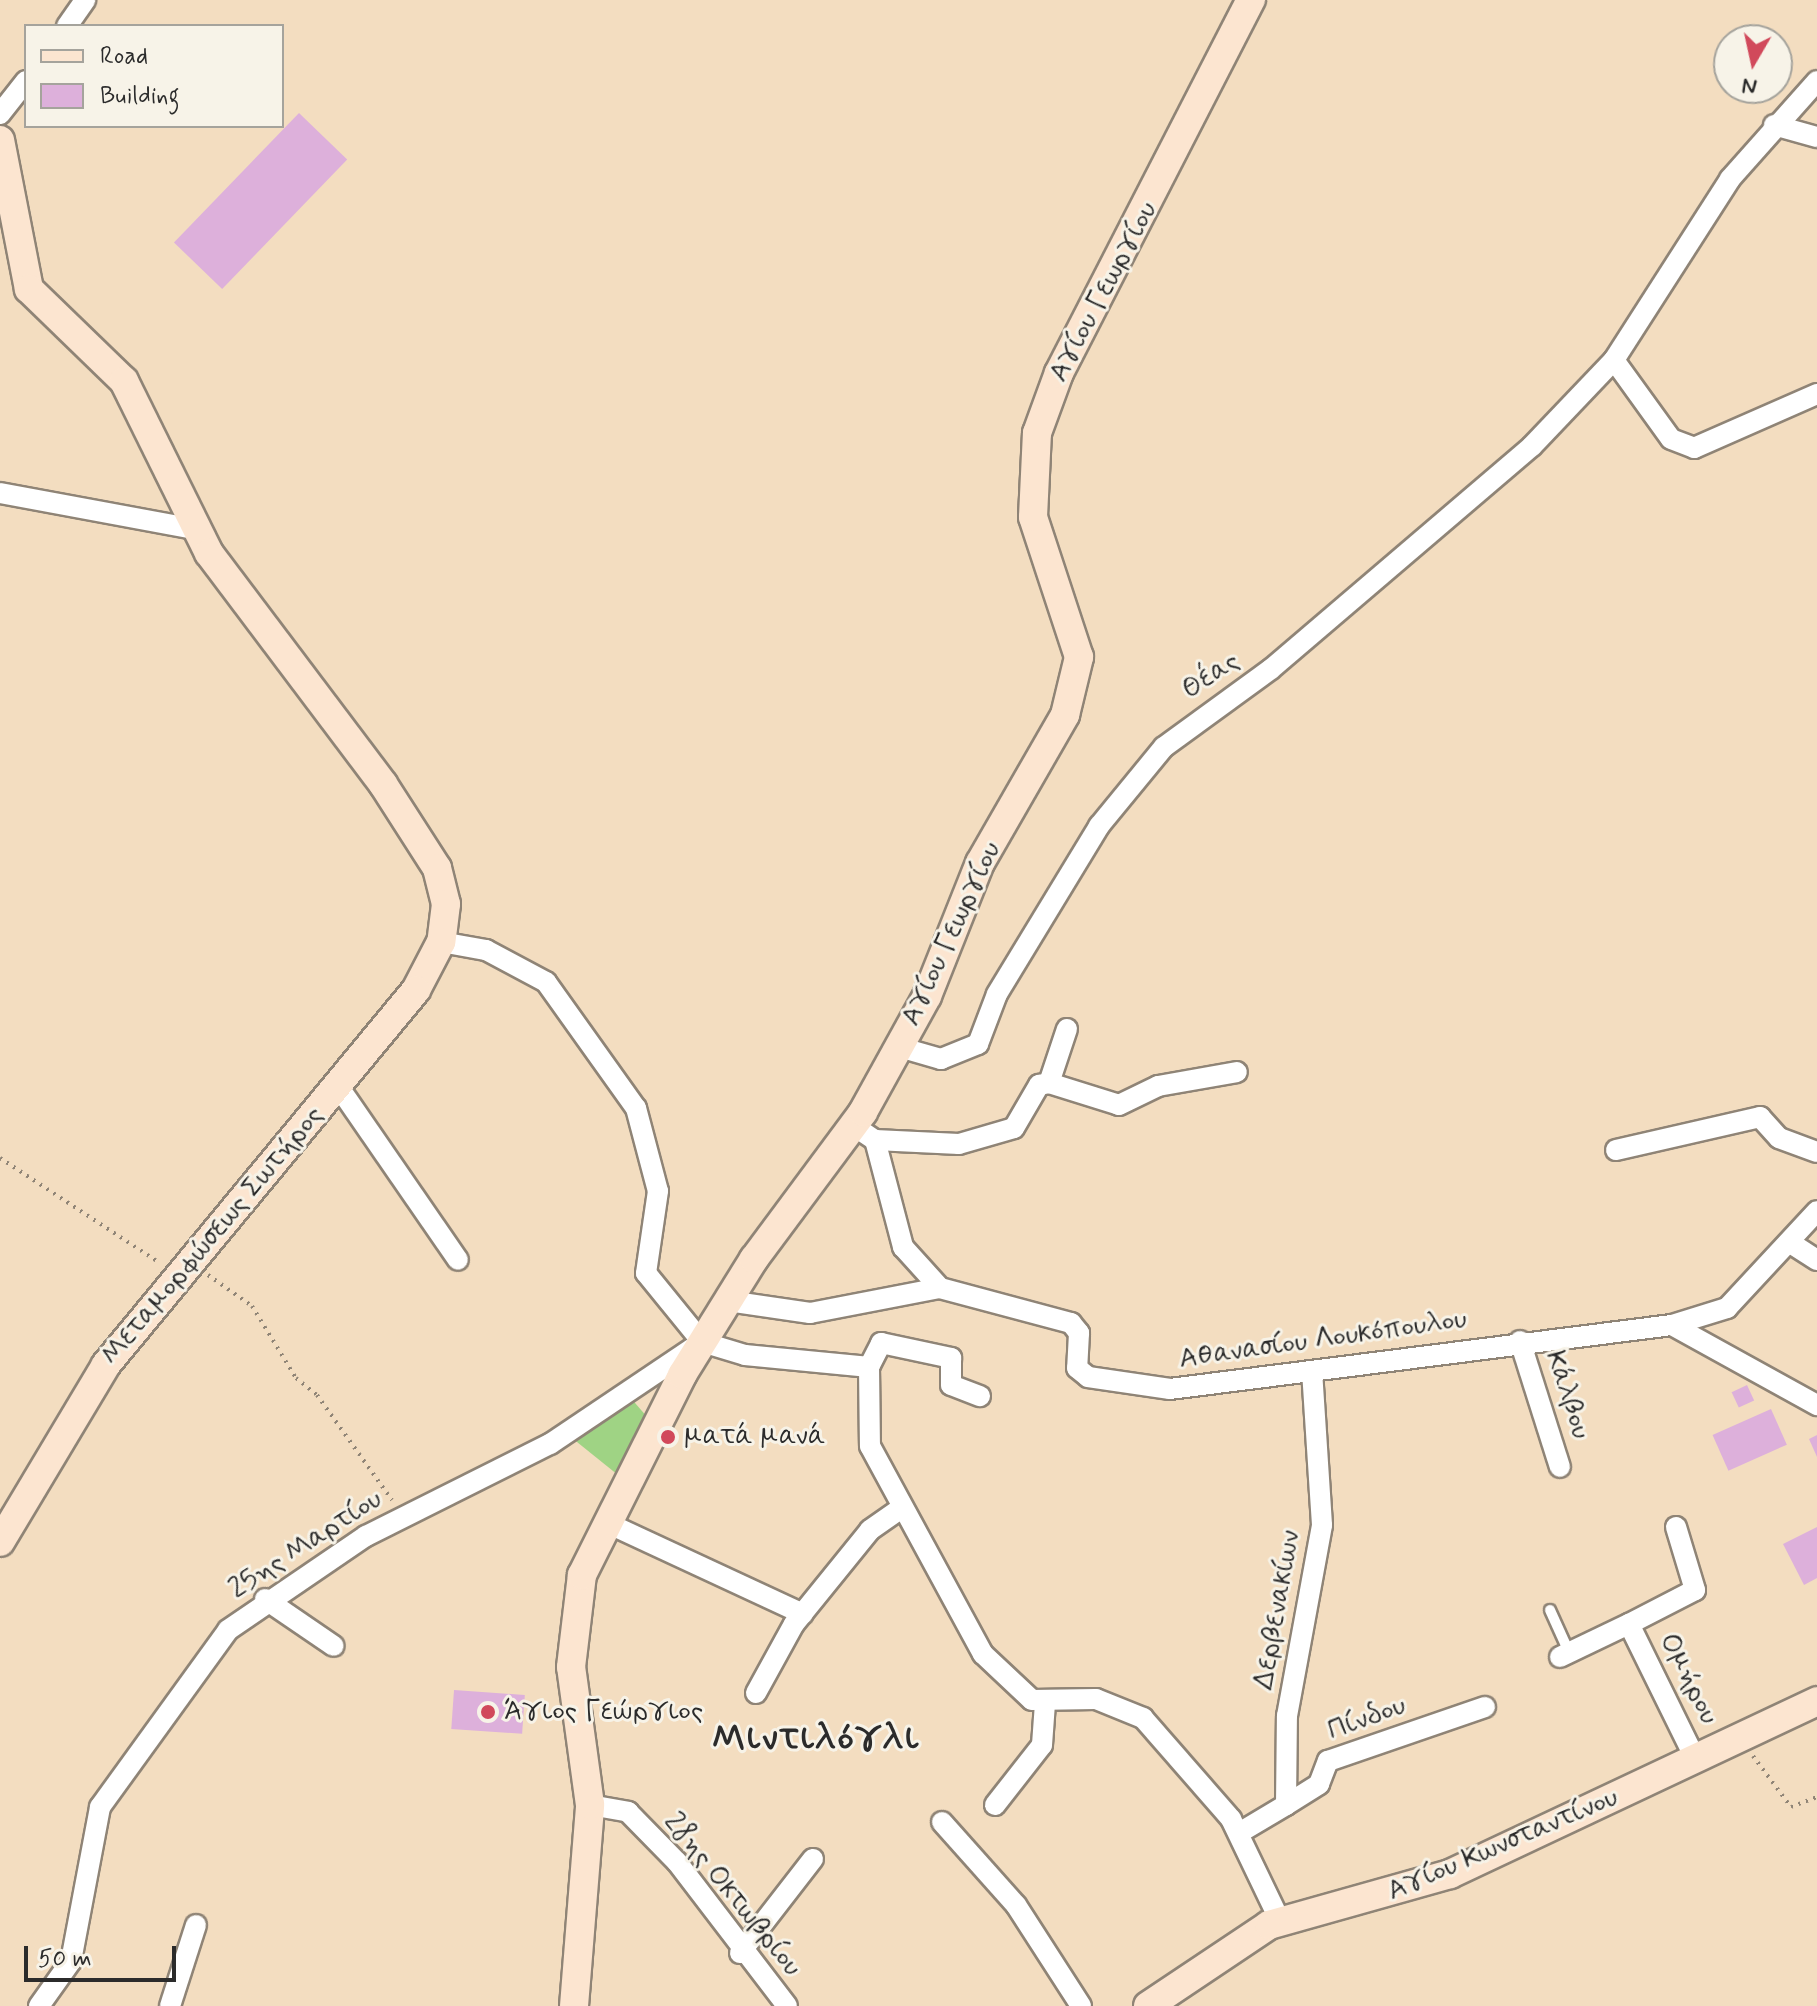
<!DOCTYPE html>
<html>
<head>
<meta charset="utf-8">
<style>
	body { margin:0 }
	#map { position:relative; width:1817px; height:2006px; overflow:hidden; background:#f3ddc0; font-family:Mynerve,sans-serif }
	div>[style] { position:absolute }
	.green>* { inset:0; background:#9fd384 }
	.building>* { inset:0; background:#ddb0db; transform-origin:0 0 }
	.path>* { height:4px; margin-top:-2px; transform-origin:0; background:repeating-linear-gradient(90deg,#8f8476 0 2px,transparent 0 8px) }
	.roads { filter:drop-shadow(2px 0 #8f8476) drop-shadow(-2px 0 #8f8476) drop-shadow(0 2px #8f8476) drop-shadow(0 -2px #8f8476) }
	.lane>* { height:10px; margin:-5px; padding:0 5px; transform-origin:5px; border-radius:5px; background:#fff }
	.street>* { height:20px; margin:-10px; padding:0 10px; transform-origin:10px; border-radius:10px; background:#fff }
	.secondary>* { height:28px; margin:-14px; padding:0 14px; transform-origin:14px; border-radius:14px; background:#fce5d0 }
	.dots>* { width:22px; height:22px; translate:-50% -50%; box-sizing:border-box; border:4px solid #f7f3e8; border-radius:50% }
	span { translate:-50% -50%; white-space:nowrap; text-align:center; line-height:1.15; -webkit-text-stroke:6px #f7f3e8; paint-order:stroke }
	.street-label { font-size:28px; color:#2b2b2b }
	.poi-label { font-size:28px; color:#2b2b2b }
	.left { translate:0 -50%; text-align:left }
	.district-label { font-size:36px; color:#2b2b2b; font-weight:700; letter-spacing:2px }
	.legend { position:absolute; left:24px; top:24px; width:260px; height:104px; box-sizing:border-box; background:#f7f3e8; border:2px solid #a5a39c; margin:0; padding:10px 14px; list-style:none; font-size:24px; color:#2b2b2b }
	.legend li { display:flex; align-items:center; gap:16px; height:40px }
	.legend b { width:40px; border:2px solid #a5a39c }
	.north { position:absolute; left:1713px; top:24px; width:80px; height:80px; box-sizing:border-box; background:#f7f3e8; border:2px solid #a5a39c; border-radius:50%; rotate:189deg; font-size:22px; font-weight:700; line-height:32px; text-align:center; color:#2b2b2b }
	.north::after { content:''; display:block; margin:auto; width:28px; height:36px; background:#d1495b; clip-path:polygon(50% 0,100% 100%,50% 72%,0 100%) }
	.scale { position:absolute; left:24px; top:1946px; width:152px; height:36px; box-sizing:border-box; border:4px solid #2b2b2b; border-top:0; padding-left:10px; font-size:24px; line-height:28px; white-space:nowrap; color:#2b2b2b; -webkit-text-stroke:6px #f7f3e8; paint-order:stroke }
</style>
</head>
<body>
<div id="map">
	<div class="green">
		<i style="clip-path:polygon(629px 1396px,648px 1418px,618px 1475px,572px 1438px)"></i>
	</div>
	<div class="building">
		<i style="left:299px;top:113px;width:67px;height:180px;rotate:44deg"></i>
		<i style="left:1747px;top:1385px;width:17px;height:17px;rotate:65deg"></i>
		<i style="left:1771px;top:1409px;width:39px;height:64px;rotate:66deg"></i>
		<i style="clip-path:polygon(1817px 1435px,1817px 1457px,1809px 1439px)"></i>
		<i style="clip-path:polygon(1817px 1527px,1817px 1578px,1804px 1585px,1783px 1544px)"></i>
		<i style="left:454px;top:1690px;width:71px;height:39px;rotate:4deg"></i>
	</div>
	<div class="path">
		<i style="left:0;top:1158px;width:191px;rotate:33.3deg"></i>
		<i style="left:208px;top:1275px;width:54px;rotate:35.2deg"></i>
		<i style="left:252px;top:1306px;width:84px;rotate:58.6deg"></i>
		<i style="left:296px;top:1378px;width:27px;rotate:39deg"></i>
		<i style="left:317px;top:1395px;width:129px;rotate:54.5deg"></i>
		<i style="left:1753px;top:1756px;width:64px;rotate:53.3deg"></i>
		<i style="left:1791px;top:1807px;width:28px;rotate:-21deg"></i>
	</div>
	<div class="roads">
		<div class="lane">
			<i style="left:1550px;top:1610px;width:46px;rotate:65.7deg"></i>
		</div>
		<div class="street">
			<i style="left:67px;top:26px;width:32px;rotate:-55deg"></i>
			<i style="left:0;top:114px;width:42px;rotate:-51.8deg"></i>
			<i style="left:1774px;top:125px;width:45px;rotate:15.6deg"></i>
			<i style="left:1614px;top:360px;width:97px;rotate:54.2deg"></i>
			<i style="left:1671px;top:439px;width:25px;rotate:21deg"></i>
			<i style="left:1694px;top:448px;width:134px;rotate:-23.7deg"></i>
			<i style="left:0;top:493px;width:198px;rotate:10.5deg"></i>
			<i style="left:441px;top:942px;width:46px;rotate:10.1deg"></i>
			<i style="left:486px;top:950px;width:68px;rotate:28.1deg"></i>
			<i style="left:546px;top:982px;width:155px;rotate:54.5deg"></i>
			<i style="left:636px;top:1108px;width:86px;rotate:75.2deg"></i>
			<i style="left:658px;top:1191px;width:83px;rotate:98.3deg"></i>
			<i style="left:646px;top:1273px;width:89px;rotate:50.9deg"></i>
			<i style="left:702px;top:1342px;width:45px;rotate:16.8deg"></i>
			<i style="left:745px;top:1355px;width:125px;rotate:5.5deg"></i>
			<i style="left:869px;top:1367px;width:27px;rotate:-63deg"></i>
			<i style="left:881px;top:1343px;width:72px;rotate:12.1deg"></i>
			<i style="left:951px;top:1358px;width:27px;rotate:90deg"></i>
			<i style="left:951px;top:1385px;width:31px;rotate:21deg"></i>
			<i style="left:899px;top:1047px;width:44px;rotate:15.9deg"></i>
			<i style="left:941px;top:1059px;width:40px;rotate:-22deg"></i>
			<i style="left:978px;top:1044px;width:53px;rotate:-69.2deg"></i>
			<i style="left:997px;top:994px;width:197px;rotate:-58.7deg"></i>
			<i style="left:1099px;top:826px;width:102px;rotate:-50.6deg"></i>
			<i style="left:1164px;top:747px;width:132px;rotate:-36.1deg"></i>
			<i style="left:1271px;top:669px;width:343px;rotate:-40.5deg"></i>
			<i style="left:1532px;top:446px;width:119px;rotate:-46.4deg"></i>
			<i style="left:1614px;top:360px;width:215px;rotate:-57.3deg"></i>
			<i style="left:1730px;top:179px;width:131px;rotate:-48.4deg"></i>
			<i style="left:1049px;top:1083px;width:73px;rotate:17.4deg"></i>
			<i style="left:1119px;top:1105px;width:43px;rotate:-26deg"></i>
			<i style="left:1158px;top:1086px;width:80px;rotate:-10deg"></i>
			<i style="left:338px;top:1086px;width:211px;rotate:55.4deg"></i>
			<i style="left:854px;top:1126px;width:25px;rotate:34deg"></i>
			<i style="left:875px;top:1140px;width:111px;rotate:75.3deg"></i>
			<i style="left:903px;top:1247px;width:55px;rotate:47.9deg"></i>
			<i style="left:940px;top:1288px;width:136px;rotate:15deg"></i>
			<i style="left:1071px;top:1323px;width:13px;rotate:51deg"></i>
			<i style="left:1079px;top:1333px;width:35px;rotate:93deg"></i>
			<i style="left:1077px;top:1368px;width:14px;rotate:39deg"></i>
			<i style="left:1088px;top:1377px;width:83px;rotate:8.3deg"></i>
			<i style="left:1170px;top:1389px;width:506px;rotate:-7.27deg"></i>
			<i style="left:1672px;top:1325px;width:58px;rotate:-17.2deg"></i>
			<i style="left:1727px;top:1308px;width:132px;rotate:-47.1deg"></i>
			<i style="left:875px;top:1140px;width:84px;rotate:2.7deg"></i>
			<i style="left:959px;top:1144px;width:57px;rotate:-16.2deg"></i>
			<i style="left:1014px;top:1128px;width:50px;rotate:-59.8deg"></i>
			<i style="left:1039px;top:1085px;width:10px;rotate:-11deg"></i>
			<i style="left:1049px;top:1083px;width:57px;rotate:-71.6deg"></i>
			<i style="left:1616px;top:1150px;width:148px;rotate:-12.9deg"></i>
			<i style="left:1760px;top:1117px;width:28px;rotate:48deg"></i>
			<i style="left:1779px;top:1138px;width:40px;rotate:20.2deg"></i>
			<i style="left:1789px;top:1242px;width:33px;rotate:33deg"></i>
			<i style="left:728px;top:1301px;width:83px;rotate:8.3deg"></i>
			<i style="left:810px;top:1313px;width:132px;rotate:-10.9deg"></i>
			<i style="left:1672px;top:1325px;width:166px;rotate:28.9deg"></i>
			<i style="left:1520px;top:1341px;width:132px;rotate:72.4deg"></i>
			<i style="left:869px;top:1367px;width:79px;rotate:89.3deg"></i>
			<i style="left:870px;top:1446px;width:237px;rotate:61.5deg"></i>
			<i style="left:983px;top:1654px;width:67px;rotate:43.2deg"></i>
			<i style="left:1032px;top:1700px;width:64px;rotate:-0.9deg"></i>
			<i style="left:1096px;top:1699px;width:51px;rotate:22deg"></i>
			<i style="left:1143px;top:1718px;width:134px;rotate:48.9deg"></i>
			<i style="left:1231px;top:1819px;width:113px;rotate:64.3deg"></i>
			<i style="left:605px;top:1522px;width:218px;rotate:24.9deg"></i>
			<i style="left:1676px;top:1527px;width:66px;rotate:73.2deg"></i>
			<i style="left:1695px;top:1590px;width:74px;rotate:152.7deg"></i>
			<i style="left:1629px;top:1624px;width:152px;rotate:63.8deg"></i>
			<i style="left:265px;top:1599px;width:83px;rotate:34.3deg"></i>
			<i style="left:1560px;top:1657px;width:76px;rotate:-25.6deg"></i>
			<i style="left:756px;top:1693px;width:79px;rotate:-61.2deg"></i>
			<i style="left:794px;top:1624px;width:121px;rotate:-51deg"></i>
			<i style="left:870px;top:1530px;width:38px;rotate:-35deg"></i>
			<i style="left:590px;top:1805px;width:39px;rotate:10deg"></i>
			<i style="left:628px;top:1812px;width:70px;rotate:45.6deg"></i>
			<i style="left:677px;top:1862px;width:181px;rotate:52.6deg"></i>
			<i style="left:995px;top:1805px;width:76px;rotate:-51.9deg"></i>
			<i style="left:1042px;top:1745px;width:42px;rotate:-85.9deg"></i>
			<i style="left:1286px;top:1805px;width:39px;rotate:-32deg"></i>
			<i style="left:1319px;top:1784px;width:25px;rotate:-69deg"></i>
			<i style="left:1328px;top:1761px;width:166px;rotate:-19deg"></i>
			<i style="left:942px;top:1822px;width:111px;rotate:48.3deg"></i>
			<i style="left:1016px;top:1905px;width:120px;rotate:57.2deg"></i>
			<i style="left:1239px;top:1833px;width:55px;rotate:-30.8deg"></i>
			<i style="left:1286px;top:1805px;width:89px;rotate:-89.4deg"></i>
			<i style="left:1287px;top:1716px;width:194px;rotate:-79.6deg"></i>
			<i style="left:1322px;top:1525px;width:154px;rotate:-93.7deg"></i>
			<i style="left:740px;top:1953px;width:119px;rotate:-52.2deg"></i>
			<i style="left:39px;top:2006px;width:55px;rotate:-54.6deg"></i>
			<i style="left:71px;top:1961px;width:157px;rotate:-79.3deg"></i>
			<i style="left:100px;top:1807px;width:218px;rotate:-54.1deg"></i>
			<i style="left:228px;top:1630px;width:167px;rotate:-34.3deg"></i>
			<i style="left:366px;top:1536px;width:206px;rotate:-26.6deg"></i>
			<i style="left:550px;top:1444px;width:183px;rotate:-33.9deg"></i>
			<i style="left:170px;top:2006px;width:85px;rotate:-72.2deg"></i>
		</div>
		<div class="secondary">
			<i style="left:0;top:140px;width:152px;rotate:79deg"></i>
			<i style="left:29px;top:289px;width:132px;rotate:44.1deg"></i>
			<i style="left:124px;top:381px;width:192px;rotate:63.7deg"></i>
			<i style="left:209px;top:553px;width:289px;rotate:53deg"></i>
			<i style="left:383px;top:784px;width:100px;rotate:57.3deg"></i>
			<i style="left:437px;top:868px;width:37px;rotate:76deg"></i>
			<i style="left:446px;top:904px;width:38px;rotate:97deg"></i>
			<i style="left:441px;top:942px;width:54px;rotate:117.5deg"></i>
			<i style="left:416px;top:990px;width:487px;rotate:129.6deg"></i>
			<i style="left:106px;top:1365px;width:206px;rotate:120.9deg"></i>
			<i style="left:574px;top:2006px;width:202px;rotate:-85.4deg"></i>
			<i style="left:590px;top:1805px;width:139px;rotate:-97.8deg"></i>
			<i style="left:571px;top:1667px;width:93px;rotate:-83.2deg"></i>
			<i style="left:582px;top:1575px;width:224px;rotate:-63.4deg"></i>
			<i style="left:682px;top:1375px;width:137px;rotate:-58.2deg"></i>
			<i style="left:754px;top:1259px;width:183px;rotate:-53.4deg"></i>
			<i style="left:863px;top:1112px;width:132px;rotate:-61.1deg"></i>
			<i style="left:927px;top:996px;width:143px;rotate:-68.3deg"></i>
			<i style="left:980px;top:863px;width:171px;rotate:-60.1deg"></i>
			<i style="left:1065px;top:715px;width:60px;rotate:-76.4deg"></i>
			<i style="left:1079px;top:657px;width:147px;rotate:-108.2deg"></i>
			<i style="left:1033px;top:517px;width:84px;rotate:-87.3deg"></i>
			<i style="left:1037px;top:433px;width:64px;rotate:-69.9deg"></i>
			<i style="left:1059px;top:373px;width:420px;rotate:-62.8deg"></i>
			<i style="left:1148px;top:2006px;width:146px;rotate:-33.8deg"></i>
			<i style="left:1269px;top:1925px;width:188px;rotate:-15.7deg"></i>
			<i style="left:1450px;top:1874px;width:406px;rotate:-25.2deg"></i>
		</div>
	</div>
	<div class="dots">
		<i style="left:668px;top:1437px;background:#d1495b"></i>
		<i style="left:488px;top:1712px;background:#d1495b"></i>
	</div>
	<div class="street-label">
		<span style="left:1104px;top:292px;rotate:-62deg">Αγίου Γεωργίου</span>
		<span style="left:1211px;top:676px;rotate:-33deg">Θέας</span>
		<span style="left:952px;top:934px;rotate:-65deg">Αγίου Γεωργίου</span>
		<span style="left:213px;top:1236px;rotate:-50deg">Μεταμορφώσεως Σωτήρος</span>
		<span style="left:1323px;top:1340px;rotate:-8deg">Αθανασίου Λουκόπουλου</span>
		<span style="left:1567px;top:1395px;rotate:72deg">Κάλβου</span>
		<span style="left:306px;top:1545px;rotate:-33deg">25ης Μαρτίου</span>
		<span style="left:1278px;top:1610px;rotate:-80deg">Δερβενακίων</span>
		<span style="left:1688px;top:1679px;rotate:63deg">Ομήρου</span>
		<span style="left:1367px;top:1719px;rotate:-20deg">Πίνδου</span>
		<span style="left:1503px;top:1845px;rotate:-23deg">Αγίου Κωνσταντίνου</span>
		<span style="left:732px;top:1895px;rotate:51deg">28ης Οκτωβρίου</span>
	</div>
	<div class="poi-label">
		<span class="left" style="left:684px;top:1437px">ματά μανά</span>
		<span class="left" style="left:504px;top:1712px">Άγιος Γεώργιος</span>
	</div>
	<div class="district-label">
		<span style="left:816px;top:1740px">Μιντιλόγλι</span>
	</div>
	<ul class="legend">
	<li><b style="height:10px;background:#fce5d0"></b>Road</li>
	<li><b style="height:22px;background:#ddb0db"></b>Building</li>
	</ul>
	<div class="north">N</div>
	<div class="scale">50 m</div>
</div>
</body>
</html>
